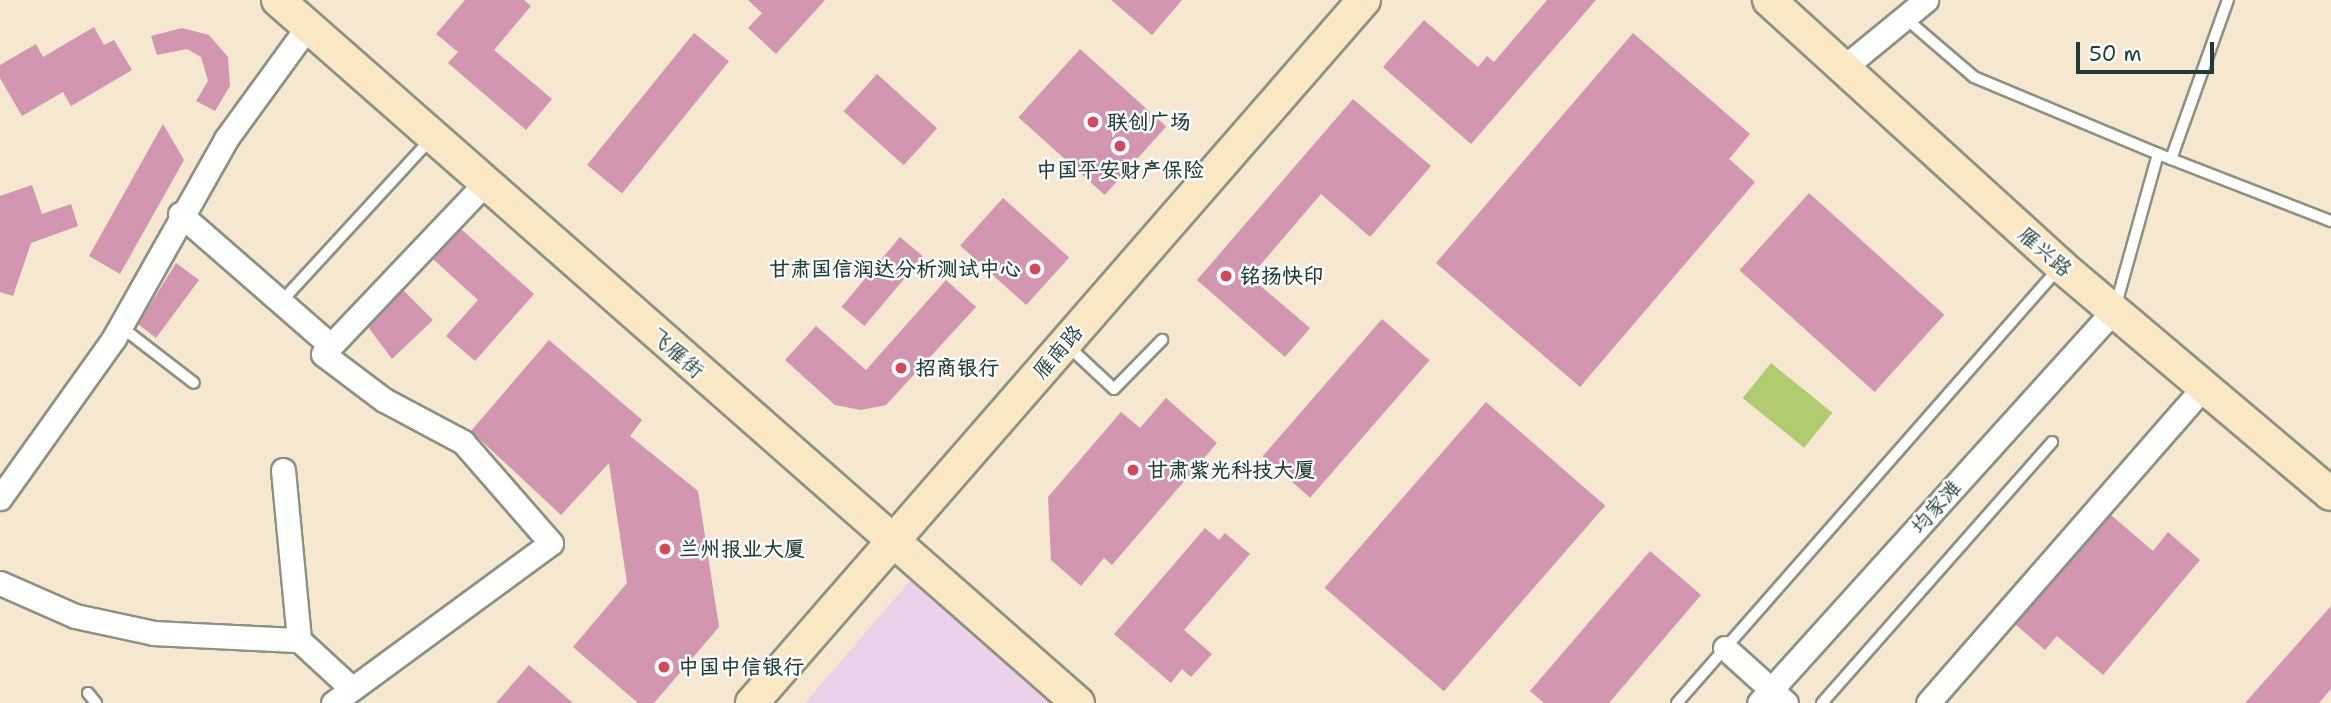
<!DOCTYPE html>
<html>
<head>
<meta charset="utf-8">
<style>
	body { margin:0 }
	#map { position:relative; width:2331px; height:703px; overflow:hidden; background:#f5e7d0; font-family:"Shantell Sans","LXGW WenKai TC",sans-serif }
	div>[style] { position:absolute }
	.built>* { inset:0; background:#ecd1ea }
	.green>* { inset:0; background:#b1cb71; transform-origin:0 0 }
	.building>* { inset:0; background:#d396b1; transform-origin:0 0 }
	.roads { filter:drop-shadow(2px 0 #8a9282) drop-shadow(-2px 0 #8a9282) drop-shadow(0 2px #8a9282) drop-shadow(0 -2px #8a9282) }
	.lane>* { height:10px; margin:-5px; padding:0 5px; transform-origin:5px; border-radius:5px; background:#fff }
	.street>* { height:23px; margin:-11.5px; padding:0 11.5px; transform-origin:11.5px; border-radius:11.5px; background:#fff }
	.secondary>* { height:32px; margin:-16px; padding:0 16px; transform-origin:16px; border-radius:16px; background:#fae7c3 }
	.dots>* { width:19px; height:19px; translate:-50% -50%; box-sizing:border-box; border:4px solid #fff; border-radius:50% }
	span { translate:-50% -50%; white-space:nowrap; text-align:center; line-height:1.15; -webkit-text-stroke:5px #fff; paint-order:stroke }
	.poi-label { font-size:21px; color:#1f3d34; font-weight:700 }
	.left { translate:0 -50%; text-align:left }
	.right { translate:-100% -50%; text-align:right }
	.street-label { font-size:21px; color:#1f3d34 }
	.scale { position:absolute; left:2076px; top:42px; width:138px; height:32px; box-sizing:border-box; border:4px solid #1f3d34; border-top:0; padding-left:9px; font-size:21px; line-height:24px; white-space:nowrap; color:#1f3d34; -webkit-text-stroke:5px #fff; paint-order:stroke }
</style>
</head>
<body>
<div id="map">
	<div class="built">
		<i style="clip-path:polygon(915px 575px,1066px 703px,805px 703px)"></i>
	</div>
	<div class="green">
		<i style="left:1771px;top:363px;width:79px;height:45px;rotate:39deg"></i>
	</div>
	<div class="building">
		<i style="clip-path:polygon(465px 0,524px 0,531px 6px,494px 50px,552px 99px,526px 130px,448px 63px,458px 52px,436px 34px)"></i>
		<i style="clip-path:polygon(748px 0,825px 0,776px 54px,748px 28px,762px 13px)"></i>
		<i style="clip-path:polygon(1111px 0,1182px 0,1152px 35px)"></i>
		<i style="clip-path:polygon(1547px 0,1596px 0,1471px 144px,1383px 67px,1424px 20px,1478px 67px,1487px 56px,1494px 62px)"></i>
		<i style="clip-path:polygon(94px 27px,104px 45px,114px 40px,132px 70px,71px 106px,63px 92px,22px 116px,0 78px,0 65px,36px 44px,43px 57px)"></i>
		<i style="clip-path:polygon(182px 28px,209px 35px,228px 57px,230px 86px,215px 111px,196px 101px,208px 81px,201px 57px,187px 49px,157px 55px,151px 36px)"></i>
		<i style="left:694px;top:33px;width:45px;height:170px;rotate:39deg"></i>
		<i style="clip-path:polygon(1633px 33px,1750px 134px,1729px 159px,1755px 182px,1580px 387px,1436px 263px)"></i>
		<i style="left:1080px;top:49px;width:116px;height:92px;rotate:42deg"></i>
		<i style="left:877px;top:74px;width:81px;height:50px;rotate:42deg"></i>
		<i style="clip-path:polygon(1353px 99px,1431px 166px,1370px 237px,1321px 194px,1250px 277px,1310px 328px,1285px 357px,1197px 280px)"></i>
		<i style="clip-path:polygon(163px 124px,184px 160px,120px 274px,89px 256px)"></i>
		<i style="clip-path:polygon(32px 185px,42px 214px,71px 204px,78px 226px,31px 243px,13px 296px,0 292px,0 196px)"></i>
		<i style="left:1809px;top:193px;width:182px;height:104px;rotate:42deg"></i>
		<i style="left:1003px;top:198px;width:89px;height:64px;rotate:42deg"></i>
		<i style="clip-path:polygon(461px 229px,534px 294px,475px 361px,446px 336px,478px 300px,433px 259px)"></i>
		<i style="left:900px;top:237px;width:30px;height:91px;rotate:40deg"></i>
		<i style="clip-path:polygon(176px 263px,199px 280px,156px 338px,138px 324px)"></i>
		<i style="clip-path:polygon(946px 280px,976px 307px,886px 405px,861px 410px,835px 405px,785px 360px,816px 326px,866px 370px)"></i>
		<i style="clip-path:polygon(403px 290px,433px 320px,392px 359px,368px 327px)"></i>
		<i style="left:1382px;top:319px;width:63px;height:182px;rotate:41deg"></i>
		<i style="clip-path:polygon(549px 340px,642px 420px,630px 436px,698px 491px,719px 627px,654px 703px,638px 703px,573px 647px,627px 583px,609px 463px,561px 515px,471px 431px)"></i>
		<i style="clip-path:polygon(1166px 398px,1217px 443px,1112px 565px,1104px 558px,1081px 586px,1051px 560px,1048px 497px,1121px 412px,1140px 428px)"></i>
		<i style="left:1486px;top:402px;width:158px;height:246px;rotate:41deg"></i>
		<i style="clip-path:polygon(2111px 515px,2153px 551px,2168px 532px,2200px 560px,2103px 675px,2057px 636px,2045px 650px,2015px 624px)"></i>
		<i style="clip-path:polygon(1205px 528px,1219px 540px,1225px 533px,1250px 554px,1184px 630px,1212px 654px,1191px 677px,1182px 669px,1171px 683px,1114px 634px)"></i>
		<i style="clip-path:polygon(1650px 551px,1701px 595px,1609px 703px,1544px 703px,1530px 691px)"></i>
		<i style="clip-path:polygon(2331px 606px,2331px 689px,2319px 703px,2245px 703px)"></i>
		<i style="clip-path:polygon(529px 665px,573px 703px,496px 703px)"></i>
	</div>
	<div class="roads">
		<div class="lane">
			<i style="left:1904px;top:17px;width:92px;rotate:40.6deg"></i>
			<i style="left:1974px;top:77px;width:199px;rotate:22.7deg"></i>
			<i style="left:2171px;top:159px;width:169px;rotate:-70.3deg"></i>
			<i style="left:281px;top:302px;width:222px;rotate:-47.4deg"></i>
			<i style="left:2115px;top:308px;width:160px;rotate:-74.4deg"></i>
			<i style="left:2158px;top:154px;width:186px;rotate:21.2deg"></i>
			<i style="left:120px;top:326px;width:93px;rotate:37.6deg"></i>
			<i style="left:1067px;top:345px;width:64px;rotate:43.1deg"></i>
			<i style="left:1114px;top:389px;width:69px;rotate:-45.6deg"></i>
			<i style="left:88px;top:693px;width:13px;rotate:51deg"></i>
			<i style="left:1677px;top:703px;width:578px;rotate:-48.72deg"></i>
			<i style="left:1822px;top:703px;width:348px;rotate:-48.6deg"></i>
		</div>
		<div class="street">
			<i style="left:1842px;top:69px;width:109px;rotate:-39.4deg"></i>
			<i style="left:180px;top:214px;width:198px;rotate:41.1deg"></i>
			<i style="left:283px;top:470px;width:171px;rotate:84.6deg"></i>
			<i style="left:299px;top:640px;width:69px;rotate:42.7deg"></i>
			<i style="left:0;top:498px;width:196px;rotate:-54.5deg"></i>
			<i style="left:114px;top:338px;width:228px;rotate:-60.6deg"></i>
			<i style="left:226px;top:139px;width:140px;rotate:-54deg"></i>
			<i style="left:0;top:583px;width:82px;rotate:23.7deg"></i>
			<i style="left:75px;top:616px;width:81px;rotate:12.1deg"></i>
			<i style="left:154px;top:633px;width:145px;rotate:2.8deg"></i>
			<i style="left:1725px;top:648px;width:82px;rotate:42deg"></i>
			<i style="left:333px;top:703px;width:270px;rotate:-36.3deg"></i>
			<i style="left:551px;top:543px;width:134px;rotate:-131.1deg"></i>
			<i style="left:463px;top:442px;width:89px;rotate:-152deg"></i>
			<i style="left:384px;top:400px;width:76px;rotate:-143deg"></i>
			<i style="left:323px;top:354px;width:236px;rotate:-46.5deg"></i>
			<i style="left:1759px;top:703px;width:530px;rotate:-47.91deg"></i>
			<i style="left:1928px;top:703px;width:420px;rotate:-48.9deg"></i>
		</div>
		<div class="secondary">
			<i style="left:278px;top:0;width:1065px;rotate:41.31deg"></i>
			<i style="left:1769px;top:0;width:395px;rotate:42.3deg"></i>
			<i style="left:2061px;top:266px;width:353px;rotate:40.2deg"></i>
			<i style="left:752px;top:703px;width:932px;rotate:-48.96deg"></i>
		</div>
	</div>
	<div class="dots">
		<i style="left:1093px;top:122px;background:#d1495b"></i>
		<i style="left:1120px;top:146px;background:#d1495b"></i>
		<i style="left:1035px;top:269px;background:#d1495b"></i>
		<i style="left:1226px;top:276px;background:#d1495b"></i>
		<i style="left:901px;top:368px;background:#d1495b"></i>
		<i style="left:1133px;top:470px;background:#d1495b"></i>
		<i style="left:665px;top:549px;background:#d1495b"></i>
		<i style="left:664px;top:667px;background:#d1495b"></i>
	</div>
	<div class="poi-label">
		<span class="left" style="left:1107px;top:122px">联创广场</span>
		<span style="left:1120px;top:170px">中国平安财产保险</span>
		<span class="right" style="left:1021px;top:269px">甘肃国信润达分析测试中心</span>
		<span class="left" style="left:1240px;top:276px">铭扬快印</span>
		<span class="left" style="left:915px;top:368px">招商银行</span>
		<span class="left" style="left:1147px;top:470px">甘肃紫光科技大厦</span>
		<span class="left" style="left:679px;top:549px">兰州报业大厦</span>
		<span class="left" style="left:678px;top:667px">中国中信银行</span>
	</div>
	<div class="street-label">
		<span style="left:2045px;top:252px;rotate:41deg">雁兴路</span>
		<span style="left:1058px;top:352px;rotate:-49deg">雁南路</span>
		<span style="left:677px;top:353px;rotate:42deg">飞雁街</span>
		<span style="left:1936px;top:507px;rotate:-48deg">均家滩</span>
	</div>
	<div class="scale">50 m</div>
</div>
</body>
</html>
